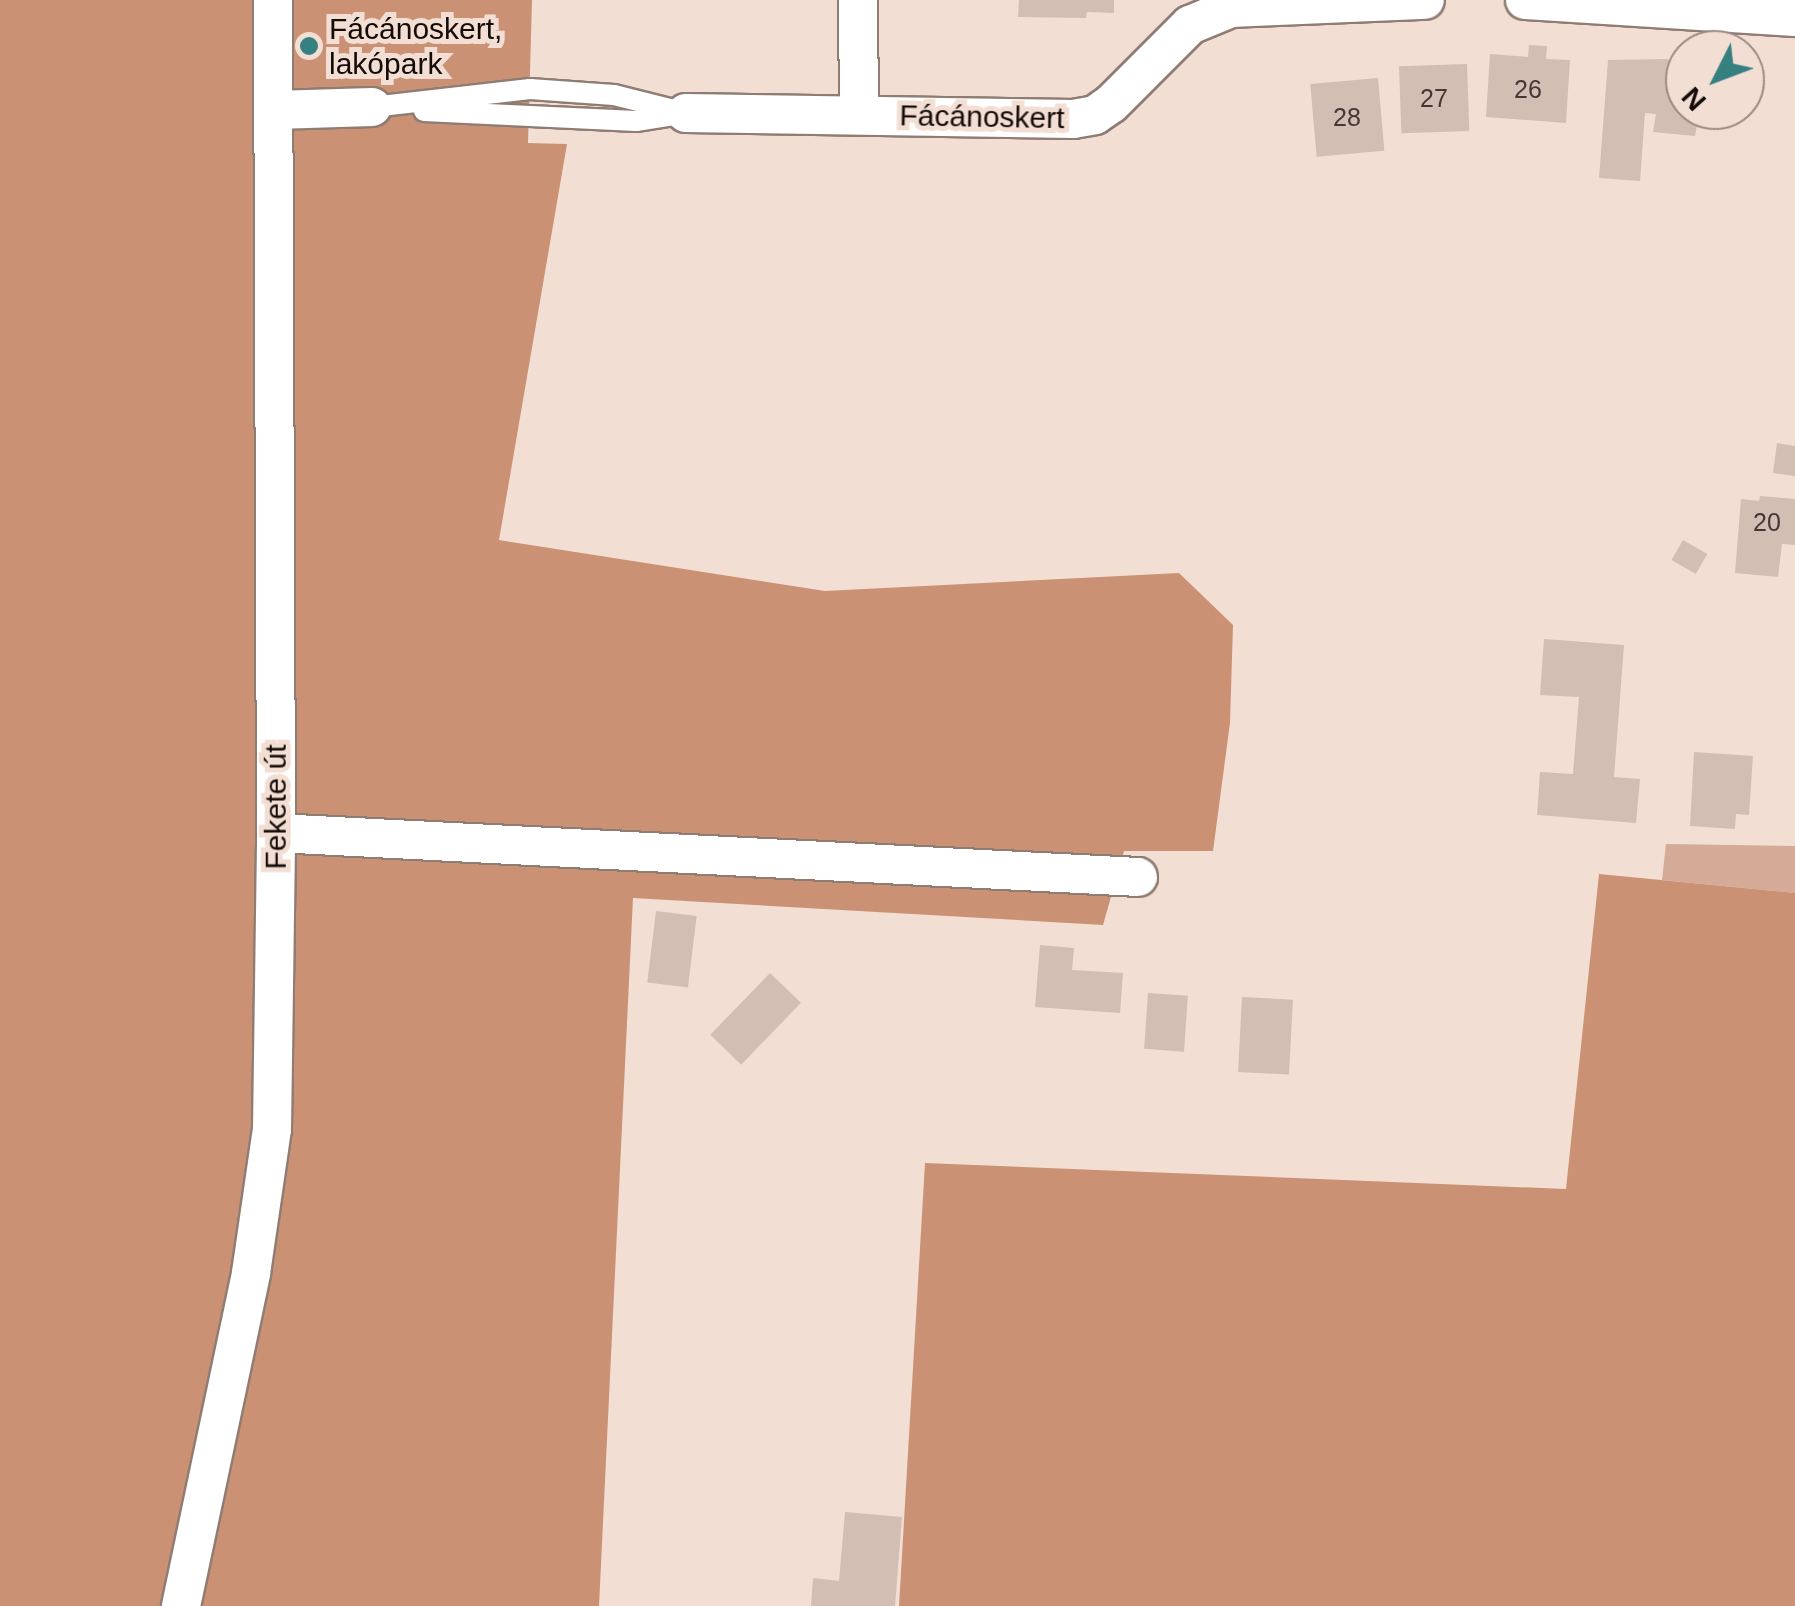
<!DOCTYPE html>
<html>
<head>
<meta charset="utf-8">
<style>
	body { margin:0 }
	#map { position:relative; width:1795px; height:1606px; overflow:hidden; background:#f3ded4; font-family:Arial,sans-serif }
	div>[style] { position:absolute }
	.green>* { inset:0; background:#d3ab96 }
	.forest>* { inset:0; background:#cb9174 }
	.building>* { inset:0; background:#d3beb4; transform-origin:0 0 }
	.roads { filter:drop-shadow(2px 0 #8f7c73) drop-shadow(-2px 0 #8f7c73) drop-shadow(0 2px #8f7c73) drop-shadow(0 -2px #8f7c73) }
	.lane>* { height:20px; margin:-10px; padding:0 10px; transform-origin:10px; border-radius:10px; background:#fff }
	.street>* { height:38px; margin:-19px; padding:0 19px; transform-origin:19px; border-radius:19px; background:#fff }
	.dots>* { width:28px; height:28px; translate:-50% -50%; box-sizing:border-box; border:5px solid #f3ded4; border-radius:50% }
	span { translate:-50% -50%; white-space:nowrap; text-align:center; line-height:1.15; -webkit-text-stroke:10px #f3ded4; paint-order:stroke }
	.number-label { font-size:25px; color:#433834 }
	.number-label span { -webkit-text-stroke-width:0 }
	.poi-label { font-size:30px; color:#130c09 }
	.left { translate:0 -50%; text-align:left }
	.street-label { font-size:30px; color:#130c09 }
	.north { position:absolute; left:1665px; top:30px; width:100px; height:100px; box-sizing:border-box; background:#f3ded4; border:2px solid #998a83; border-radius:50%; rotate:228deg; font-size:28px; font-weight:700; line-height:40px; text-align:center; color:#130c09 }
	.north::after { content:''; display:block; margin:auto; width:35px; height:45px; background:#378082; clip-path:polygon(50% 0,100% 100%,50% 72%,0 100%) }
</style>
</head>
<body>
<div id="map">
	<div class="green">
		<i style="clip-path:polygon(1666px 844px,1795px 846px,1795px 893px,1662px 880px)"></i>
	</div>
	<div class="forest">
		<i style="clip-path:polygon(0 0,532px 0,528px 143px,567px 144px,499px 540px,825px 591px,1179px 573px,1233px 625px,1230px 723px,1213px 851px,1124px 851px,1103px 925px,633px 898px,599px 1606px,0 1606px)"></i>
		<i style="clip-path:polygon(1599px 874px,1795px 893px,1795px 1606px,899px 1606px,925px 1163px,1566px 1189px)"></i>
	</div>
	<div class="building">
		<i style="clip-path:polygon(1019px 0,1114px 0,1114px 13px,1087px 12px,1086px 18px,1018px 17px)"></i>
		<i style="clip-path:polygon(1529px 45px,1547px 46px,1546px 59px,1570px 60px,1566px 123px,1486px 117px,1490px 54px,1528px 57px)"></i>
		<i style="clip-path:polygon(1667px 59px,1685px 73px,1685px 110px,1700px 110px,1695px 136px,1653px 132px,1656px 114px,1645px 113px,1640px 181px,1599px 178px,1608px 60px)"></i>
		<i style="left:1467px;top:64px;width:67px;height:68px;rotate:88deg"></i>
		<i style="left:1378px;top:78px;width:73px;height:68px;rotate:85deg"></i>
		<i style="clip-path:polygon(1777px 443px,1795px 446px,1795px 476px,1773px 473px)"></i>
		<i style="clip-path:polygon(1760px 496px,1795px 499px,1795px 545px,1782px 544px,1778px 577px,1735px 573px,1741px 499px,1759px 501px)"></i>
		<i style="left:1683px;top:540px;width:28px;height:23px;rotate:30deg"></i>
		<i style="clip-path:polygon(1544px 639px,1624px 645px,1614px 777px,1640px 779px,1636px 823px,1537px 815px,1540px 772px,1573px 774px,1579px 697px,1540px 695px)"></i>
		<i style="clip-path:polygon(1694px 752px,1753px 756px,1749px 815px,1736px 814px,1735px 829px,1690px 826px)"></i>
		<i style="left:656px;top:911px;width:41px;height:72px;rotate:7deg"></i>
		<i style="clip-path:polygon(1040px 945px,1074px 948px,1072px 970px,1123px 973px,1120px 1013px,1035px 1007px)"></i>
		<i style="left:770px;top:973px;width:43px;height:86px;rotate:44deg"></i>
		<i style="left:1148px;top:993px;width:40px;height:56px;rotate:4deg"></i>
		<i style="left:1242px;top:997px;width:51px;height:75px;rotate:3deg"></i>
		<i style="clip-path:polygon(845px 1512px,902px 1517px,895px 1606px,811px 1606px,813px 1578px,839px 1581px)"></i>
	</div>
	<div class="roads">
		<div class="lane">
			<i style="left:372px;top:107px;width:159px;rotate:-6.5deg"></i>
			<i style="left:530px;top:89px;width:84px;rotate:4.1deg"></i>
			<i style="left:614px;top:95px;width:74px;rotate:14deg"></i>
			<i style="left:424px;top:111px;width:212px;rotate:2.7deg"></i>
			<i style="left:636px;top:121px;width:38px;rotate:-9deg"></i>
		</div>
		<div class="street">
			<i style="left:858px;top:0;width:115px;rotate:89.5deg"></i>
			<i style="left:1525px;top:0;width:271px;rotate:3.6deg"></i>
			<i style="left:275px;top:110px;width:97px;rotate:-1.8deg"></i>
			<i style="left:686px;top:113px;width:387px;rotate:0.9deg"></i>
			<i style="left:1073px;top:119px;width:22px;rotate:-10deg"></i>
			<i style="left:1095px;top:115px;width:19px;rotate:-35deg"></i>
			<i style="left:1111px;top:104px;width:112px;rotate:-45deg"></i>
			<i style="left:1190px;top:25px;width:44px;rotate:-22.5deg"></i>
			<i style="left:1231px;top:8px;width:194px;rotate:-2.4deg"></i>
			<i style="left:276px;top:833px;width:863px;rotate:2.92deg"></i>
			<i style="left:181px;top:1606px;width:340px;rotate:-78.1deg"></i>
			<i style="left:251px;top:1273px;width:146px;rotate:-81.7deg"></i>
			<i style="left:272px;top:1129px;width:296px;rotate:-89.2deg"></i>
			<i style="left:276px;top:833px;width:833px;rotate:-90.21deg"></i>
		</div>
	</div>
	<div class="dots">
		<i style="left:309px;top:46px;background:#378082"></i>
	</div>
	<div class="number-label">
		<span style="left:1528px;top:89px">26</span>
		<span style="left:1434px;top:98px">27</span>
		<span style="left:1347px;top:117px">28</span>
		<span style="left:1767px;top:522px">20</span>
	</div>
	<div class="poi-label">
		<span class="left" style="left:329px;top:46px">Fácánoskert,<br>lakópark</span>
	</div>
	<div class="street-label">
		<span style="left:982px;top:117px;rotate:1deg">Fácánoskert</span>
		<span style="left:276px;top:807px;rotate:-90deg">Fekete út</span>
	</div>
	<div class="north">N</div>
</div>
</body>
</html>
